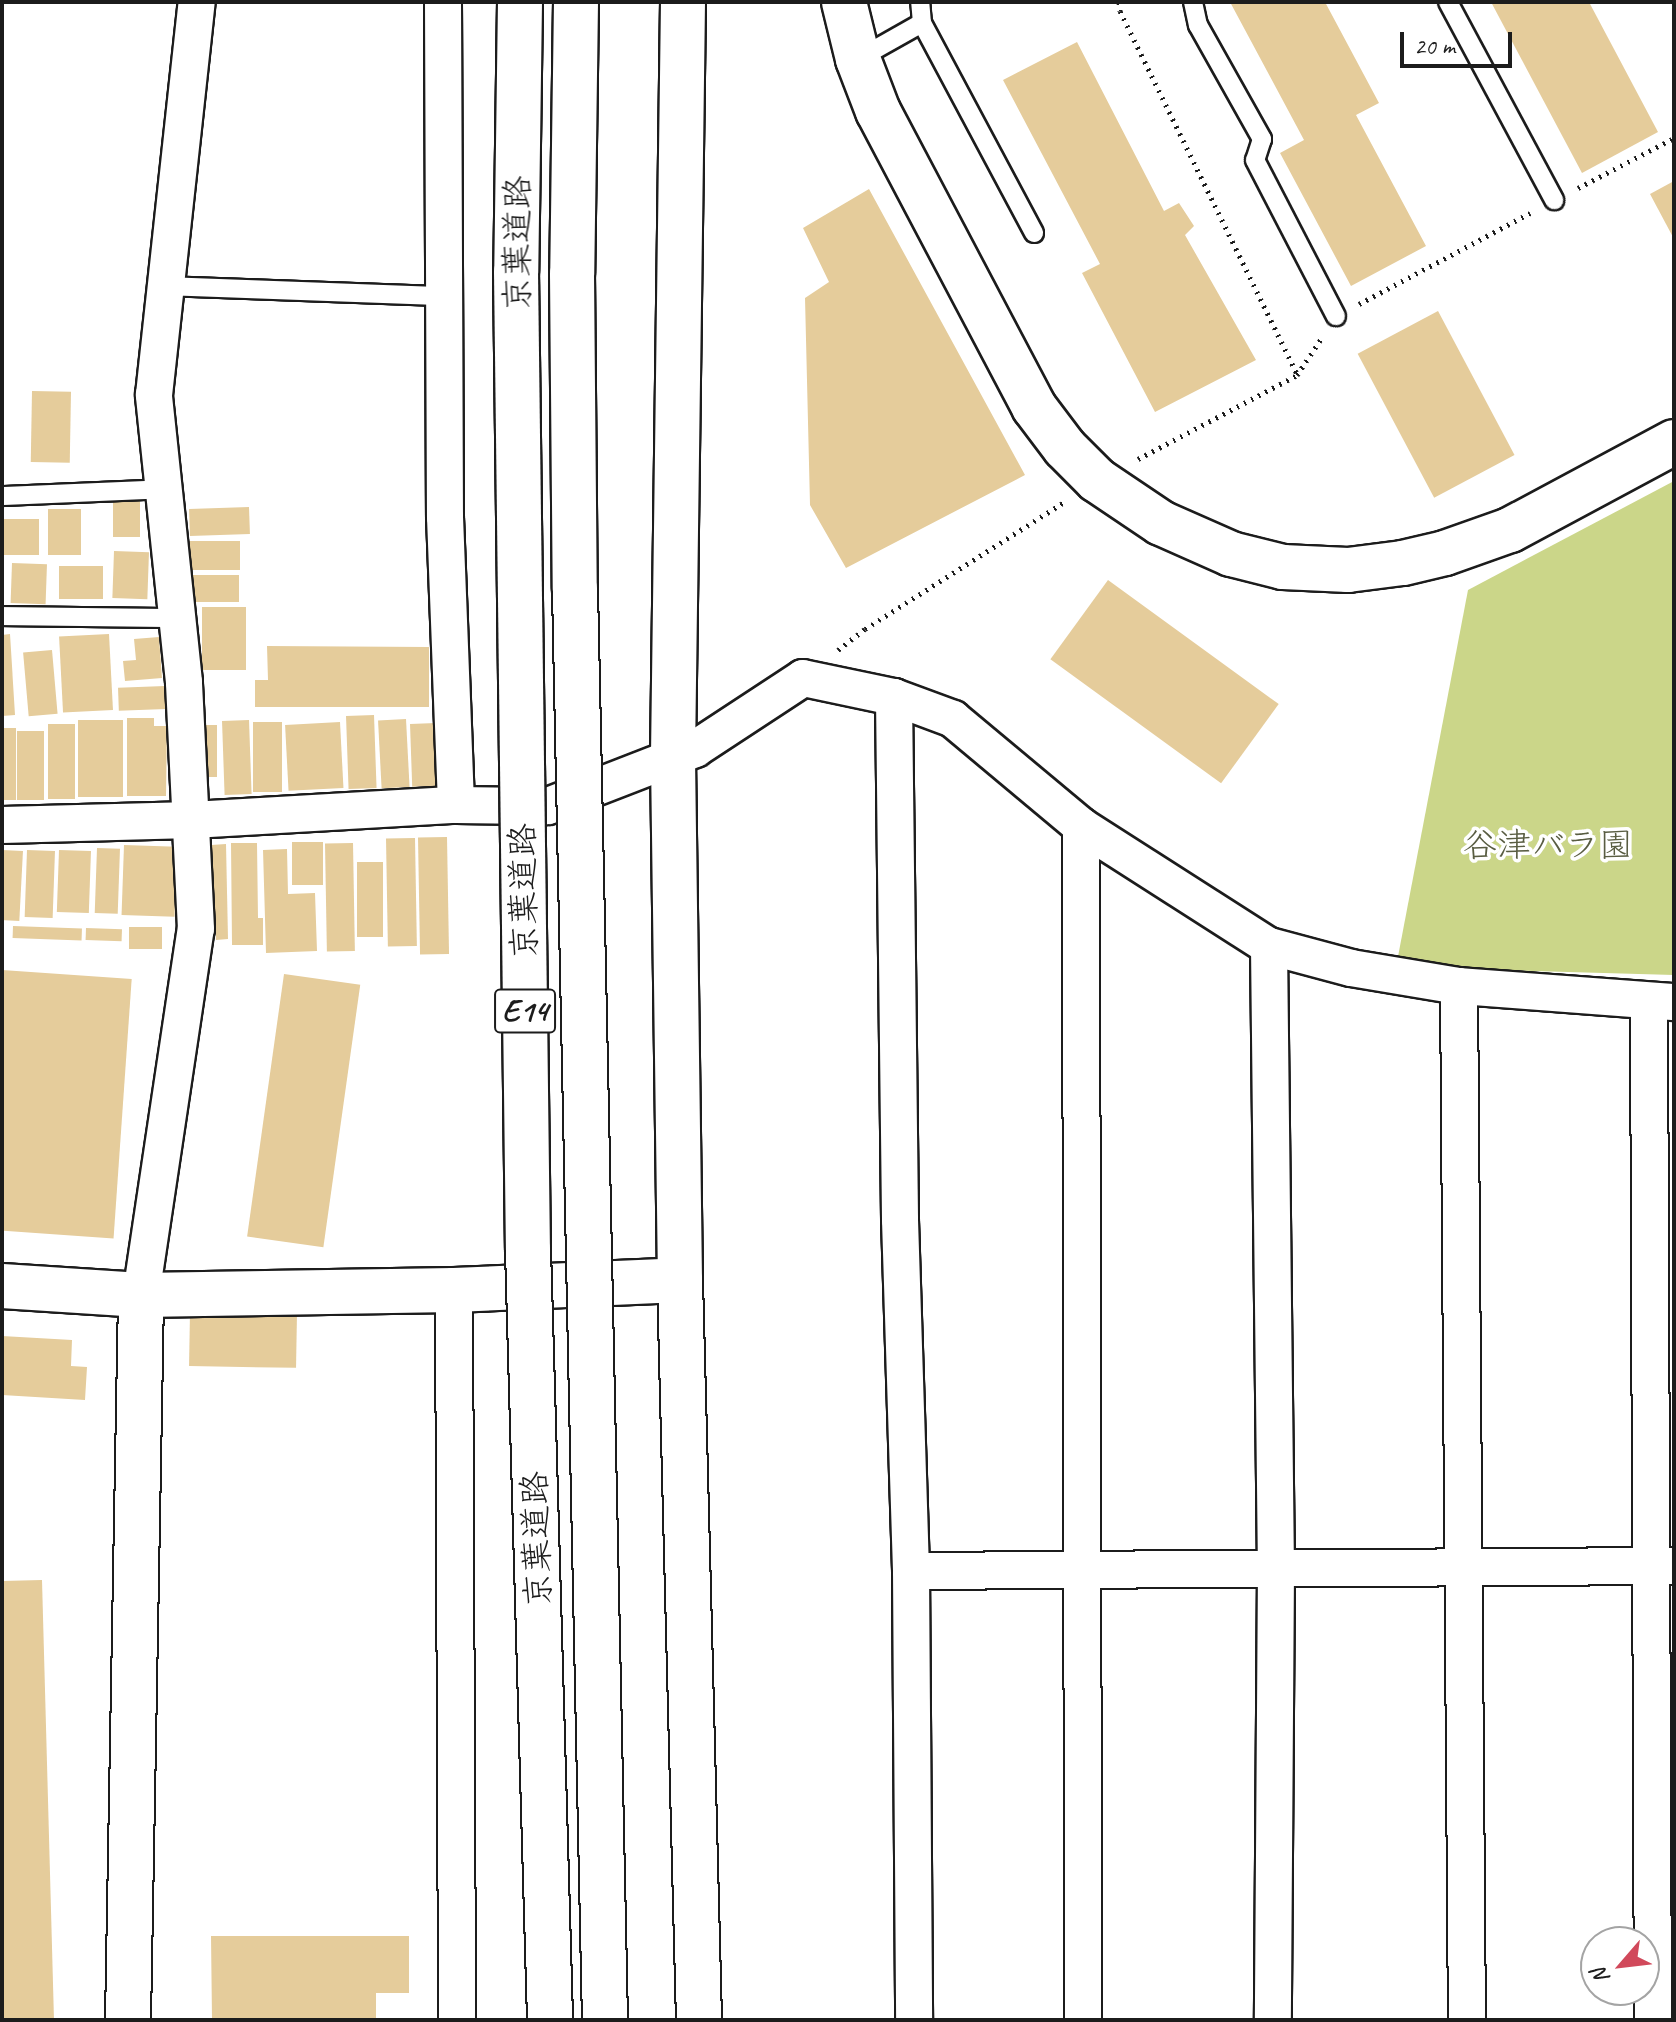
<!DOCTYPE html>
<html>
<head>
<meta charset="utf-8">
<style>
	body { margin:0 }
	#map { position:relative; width:1676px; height:2022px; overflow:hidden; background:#fff; font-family:Caveat,"Klee One",sans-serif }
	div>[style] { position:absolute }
	.green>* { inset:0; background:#cbd689 }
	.building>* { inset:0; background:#e5cc9b; transform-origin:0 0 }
	.path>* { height:5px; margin-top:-2.5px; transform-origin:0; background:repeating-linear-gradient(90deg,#1c1c1c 0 2px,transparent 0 8px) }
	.roads { filter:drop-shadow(2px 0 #1c1c1c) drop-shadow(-2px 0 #1c1c1c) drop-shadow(0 2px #1c1c1c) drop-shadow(0 -2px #1c1c1c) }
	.lane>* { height:18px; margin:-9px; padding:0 9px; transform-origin:9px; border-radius:9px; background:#fff }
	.street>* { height:36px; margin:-18px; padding:0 18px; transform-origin:18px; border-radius:18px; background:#fff }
	.secondary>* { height:44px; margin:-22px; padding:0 22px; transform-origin:22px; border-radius:22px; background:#fff }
	.bridges { filter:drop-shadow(2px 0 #1c1c1c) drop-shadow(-2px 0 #1c1c1c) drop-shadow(0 2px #1c1c1c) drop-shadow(0 -2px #1c1c1c) }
	.highway-bridge>* { height:44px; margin:-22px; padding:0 22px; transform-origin:22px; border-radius:22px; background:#fff }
	span { translate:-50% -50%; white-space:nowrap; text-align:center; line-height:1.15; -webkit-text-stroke:7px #fff; paint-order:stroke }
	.shield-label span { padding:2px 6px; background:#fff; border:2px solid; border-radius:6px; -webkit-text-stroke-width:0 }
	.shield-label { font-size:32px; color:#1c1c1c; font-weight:700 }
	.street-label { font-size:34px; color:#1c1c1c }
	.park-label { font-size:34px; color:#595d42 }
	.frame { position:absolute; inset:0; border:4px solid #1c1c1c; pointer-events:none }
	.north { position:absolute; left:1580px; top:1926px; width:80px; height:80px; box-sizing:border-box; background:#fff; border:2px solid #a4a4a4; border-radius:50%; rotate:242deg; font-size:22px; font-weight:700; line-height:32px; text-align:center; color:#1c1c1c }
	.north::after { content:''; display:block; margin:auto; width:28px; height:36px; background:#d1495b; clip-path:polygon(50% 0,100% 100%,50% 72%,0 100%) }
	.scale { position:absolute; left:1400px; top:32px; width:112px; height:36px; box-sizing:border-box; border:4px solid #1c1c1c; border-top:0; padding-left:10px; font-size:24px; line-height:28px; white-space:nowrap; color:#1c1c1c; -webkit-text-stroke:6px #fff; paint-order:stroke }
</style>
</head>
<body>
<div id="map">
	<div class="green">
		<i style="clip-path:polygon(1674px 481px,1674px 975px,1396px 967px,1468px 590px)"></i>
	</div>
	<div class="building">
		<i style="clip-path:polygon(1230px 2px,1325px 2px,1379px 103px,1356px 115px,1426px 246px,1351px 286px,1280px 153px,1304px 140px)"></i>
		<i style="clip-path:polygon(1491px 2px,1589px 2px,1658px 132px,1582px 173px)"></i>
		<i style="clip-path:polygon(1077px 42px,1164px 211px,1179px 203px,1194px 226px,1185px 235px,1256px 360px,1155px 412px,1082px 273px,1100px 264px,1003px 80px)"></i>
		<i style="clip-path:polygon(1674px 181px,1674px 239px,1650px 194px)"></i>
		<i style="clip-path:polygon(869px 189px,1025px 475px,846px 568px,810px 505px,805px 298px,829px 282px,803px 228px)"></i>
		<i style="left:1438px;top:311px;width:163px;height:91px;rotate:62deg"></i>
		<i style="left:32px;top:391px;width:39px;height:71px;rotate:1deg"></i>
		<i style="left:113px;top:501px;width:27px;height:36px"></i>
		<i style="left:249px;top:507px;width:27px;height:60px;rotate:88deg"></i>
		<i style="left:48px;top:509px;width:33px;height:46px"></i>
		<i style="left:2px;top:519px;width:37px;height:36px"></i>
		<i style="left:187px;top:541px;width:53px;height:29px"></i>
		<i style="left:114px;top:551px;width:35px;height:47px;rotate:2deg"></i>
		<i style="left:12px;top:563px;width:35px;height:40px;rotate:2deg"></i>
		<i style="left:59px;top:566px;width:44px;height:33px"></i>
		<i style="left:191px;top:575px;width:48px;height:27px"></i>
		<i style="left:1108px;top:580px;width:211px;height:98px;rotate:36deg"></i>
		<i style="left:202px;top:607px;width:44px;height:63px"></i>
		<i style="clip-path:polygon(10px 634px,15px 715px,2px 716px,2px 635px)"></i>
		<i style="left:109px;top:634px;width:76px;height:50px;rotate:87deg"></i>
		<i style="clip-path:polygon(159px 637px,162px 678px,125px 681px,123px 661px,136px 660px,134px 639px)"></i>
		<i style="clip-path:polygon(267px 646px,429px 647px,429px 707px,255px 707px,255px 680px,268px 680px)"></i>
		<i style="left:52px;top:650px;width:64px;height:29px;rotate:85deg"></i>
		<i style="left:165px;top:686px;width:23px;height:47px;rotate:88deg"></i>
		<i style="left:374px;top:715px;width:73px;height:28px;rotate:88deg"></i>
		<i style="clip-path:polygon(127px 718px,154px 718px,154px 726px,167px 726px,166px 796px,127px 796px)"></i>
		<i style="left:406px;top:719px;width:68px;height:28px;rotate:87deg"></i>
		<i style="left:78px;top:720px;width:45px;height:77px"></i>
		<i style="left:249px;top:720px;width:74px;height:27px;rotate:88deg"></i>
		<i style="left:253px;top:722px;width:29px;height:70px"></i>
		<i style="left:340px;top:722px;width:66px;height:55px;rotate:87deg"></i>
		<i style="left:436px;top:723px;width:63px;height:26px;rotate:88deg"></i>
		<i style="left:48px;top:724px;width:27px;height:75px"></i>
		<i style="left:203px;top:725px;width:14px;height:52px"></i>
		<i style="left:2px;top:728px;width:14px;height:72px"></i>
		<i style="left:17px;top:731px;width:27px;height:69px"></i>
		<i style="left:447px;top:837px;width:117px;height:29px;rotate:89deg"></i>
		<i style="left:415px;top:838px;width:108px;height:29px;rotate:89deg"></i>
		<i style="left:323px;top:842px;width:43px;height:31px;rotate:90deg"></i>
		<i style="clip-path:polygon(231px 843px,257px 843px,258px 918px,263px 918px,263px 945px,232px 945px)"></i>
		<i style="left:353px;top:843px;width:108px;height:28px;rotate:89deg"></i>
		<i style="clip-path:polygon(226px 844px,228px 939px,216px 940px,211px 845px)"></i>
		<i style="left:124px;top:845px;width:53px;height:70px;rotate:2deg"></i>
		<i style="left:97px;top:848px;width:23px;height:65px;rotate:2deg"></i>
		<i style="clip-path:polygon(287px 849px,288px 894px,315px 893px,317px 951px,266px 953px,263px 850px)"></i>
		<i style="left:2px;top:850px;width:21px;height:70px;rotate:3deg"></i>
		<i style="left:27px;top:850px;width:28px;height:67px;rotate:2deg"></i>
		<i style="left:59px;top:850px;width:32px;height:62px;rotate:2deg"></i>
		<i style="left:357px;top:862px;width:26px;height:75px"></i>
		<i style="left:13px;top:926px;width:69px;height:12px;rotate:2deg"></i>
		<i style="left:129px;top:927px;width:33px;height:22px"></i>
		<i style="left:86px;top:928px;width:36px;height:12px;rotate:2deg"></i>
		<i style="left:2px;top:970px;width:130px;height:260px;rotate:4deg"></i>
		<i style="left:284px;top:974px;width:77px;height:265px;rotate:8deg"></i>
		<i style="left:190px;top:1312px;width:107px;height:54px;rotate:1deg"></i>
		<i style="clip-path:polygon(2px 1336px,72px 1340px,71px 1366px,87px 1367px,85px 1400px,2px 1395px)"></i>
		<i style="clip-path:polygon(42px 1580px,54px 2020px,2px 2020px,2px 1581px)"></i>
		<i style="clip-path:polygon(211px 1936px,409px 1936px,409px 1993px,376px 1993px,376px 2020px,212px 2020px)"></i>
	</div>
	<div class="path">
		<i style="left:1119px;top:2px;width:9px;rotate:84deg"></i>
		<i style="left:1120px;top:11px;width:404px;rotate:64deg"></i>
		<i style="left:1578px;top:188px;width:108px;rotate:-27.5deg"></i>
		<i style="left:1359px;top:304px;width:194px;rotate:-28deg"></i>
		<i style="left:1138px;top:459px;width:180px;rotate:-27.8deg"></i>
		<i style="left:1297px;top:375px;width:47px;rotate:-56.3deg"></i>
		<i style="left:838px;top:650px;width:34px;rotate:-38deg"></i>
		<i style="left:865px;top:629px;width:236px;rotate:-32.5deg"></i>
	</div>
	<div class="roads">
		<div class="lane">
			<i style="left:1193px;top:2px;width:24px;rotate:78deg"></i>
			<i style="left:1198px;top:25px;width:131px;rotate:60.7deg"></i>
			<i style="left:1262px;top:139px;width:22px;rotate:108deg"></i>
			<i style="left:1255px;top:160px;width:176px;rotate:62.6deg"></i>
			<i style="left:1448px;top:2px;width:225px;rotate:61.8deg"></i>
			<i style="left:922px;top:23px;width:238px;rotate:61.9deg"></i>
			<i style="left:858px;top:59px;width:73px;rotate:-29.4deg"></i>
			<i style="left:922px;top:23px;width:21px;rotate:-95deg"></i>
			<i style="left:166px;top:286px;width:277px;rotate:2.1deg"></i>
			<i style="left:2px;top:496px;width:164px;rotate:-2.4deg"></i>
			<i style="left:2px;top:616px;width:176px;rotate:0.7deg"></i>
		</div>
		<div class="street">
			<i style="left:443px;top:2px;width:515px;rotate:89.78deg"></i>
			<i style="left:445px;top:517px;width:288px;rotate:87.8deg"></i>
			<i style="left:894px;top:697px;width:523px;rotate:89.34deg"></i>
			<i style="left:900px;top:1220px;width:351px;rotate:88.2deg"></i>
			<i style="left:911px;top:1571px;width:449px;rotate:89.6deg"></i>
			<i style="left:2px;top:825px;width:190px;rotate:-1.5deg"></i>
			<i style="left:192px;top:820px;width:264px;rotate:-3.3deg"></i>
			<i style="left:456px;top:805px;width:92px;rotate:0.6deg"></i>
			<i style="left:548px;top:806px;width:158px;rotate:-21.2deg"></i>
			<i style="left:695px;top:749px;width:129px;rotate:-33.3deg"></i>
			<i style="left:803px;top:678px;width:93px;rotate:11.8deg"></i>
			<i style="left:894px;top:697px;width:63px;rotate:20.4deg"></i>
			<i style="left:953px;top:719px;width:167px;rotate:39.9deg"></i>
			<i style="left:1081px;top:826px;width:223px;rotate:32.6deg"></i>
			<i style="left:1269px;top:946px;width:85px;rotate:15deg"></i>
			<i style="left:1351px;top:968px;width:109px;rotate:9.5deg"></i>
			<i style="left:1459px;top:986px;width:216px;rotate:4.3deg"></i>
			<i style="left:1081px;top:826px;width:1194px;rotate:89.9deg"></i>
			<i style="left:1269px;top:946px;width:623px;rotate:89.36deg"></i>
			<i style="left:1276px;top:1569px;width:451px;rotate:90.4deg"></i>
			<i style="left:1459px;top:986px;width:1034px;rotate:89.56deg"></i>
			<i style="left:1649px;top:1001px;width:1019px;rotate:89.78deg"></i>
			<i style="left:454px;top:1290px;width:730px;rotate:89.76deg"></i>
			<i style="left:141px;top:1295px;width:370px;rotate:-81.5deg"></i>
			<i style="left:196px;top:929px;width:247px;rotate:-92.8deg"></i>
			<i style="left:184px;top:682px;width:289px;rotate:-96deg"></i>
			<i style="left:154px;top:395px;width:395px;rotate:-83.8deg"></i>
			<i style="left:911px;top:1571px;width:762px;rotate:-0.38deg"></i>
		</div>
		<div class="secondary">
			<i style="left:683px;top:2px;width:757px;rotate:90.76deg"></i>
			<i style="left:673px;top:759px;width:521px;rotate:89.23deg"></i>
			<i style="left:680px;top:1280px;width:740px;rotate:88.53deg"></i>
			<i style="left:844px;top:2px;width:59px;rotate:76.2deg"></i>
			<i style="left:858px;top:59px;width:56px;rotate:69deg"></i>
			<i style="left:878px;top:111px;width:335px;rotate:62.2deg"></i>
			<i style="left:1034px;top:407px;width:51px;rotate:52.9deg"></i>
			<i style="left:1065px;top:448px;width:45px;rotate:45deg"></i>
			<i style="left:1097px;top:480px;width:77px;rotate:33.9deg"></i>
			<i style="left:1161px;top:523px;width:77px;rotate:23.9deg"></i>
			<i style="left:1231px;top:554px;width:54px;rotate:14deg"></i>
			<i style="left:1283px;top:567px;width:65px;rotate:2.6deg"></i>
			<i style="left:1348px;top:570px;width:55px;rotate:-7.3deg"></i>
			<i style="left:1403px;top:563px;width:43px;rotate:-13.4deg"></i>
			<i style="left:1445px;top:553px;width:69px;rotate:-19.5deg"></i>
			<i style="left:1510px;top:530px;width:186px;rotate:-28.2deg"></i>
			<i style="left:2px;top:1286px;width:139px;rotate:3.7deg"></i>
			<i style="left:141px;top:1295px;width:313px;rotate:-0.9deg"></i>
			<i style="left:454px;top:1290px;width:226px;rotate:-2.5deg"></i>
			<i style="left:128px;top:2020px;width:725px;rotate:-88.97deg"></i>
		</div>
	</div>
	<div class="bridges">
		<div class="highway-bridge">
			<i style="left:520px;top:2px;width:270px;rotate:90.8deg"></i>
			<i style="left:516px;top:272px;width:978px;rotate:89.3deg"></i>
			<i style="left:528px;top:1250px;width:770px;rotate:88.36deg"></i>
			<i style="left:576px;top:2px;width:272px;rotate:90.8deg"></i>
			<i style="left:572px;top:274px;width:315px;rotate:89.5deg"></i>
			<i style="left:575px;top:589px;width:1431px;rotate:88.8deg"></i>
		</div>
	</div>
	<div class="shield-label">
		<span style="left:525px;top:1011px">E14</span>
	</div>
	<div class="street-label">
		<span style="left:517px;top:243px;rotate:-90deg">京葉道路</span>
		<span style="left:523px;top:891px;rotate:-91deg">京葉道路</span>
		<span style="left:536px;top:1539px;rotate:-92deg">京葉道路</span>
	</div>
	<div class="park-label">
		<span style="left:1548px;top:845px">谷津バラ園</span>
	</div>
	<div class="frame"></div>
	<div class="north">N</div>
	<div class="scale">20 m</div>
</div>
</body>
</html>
